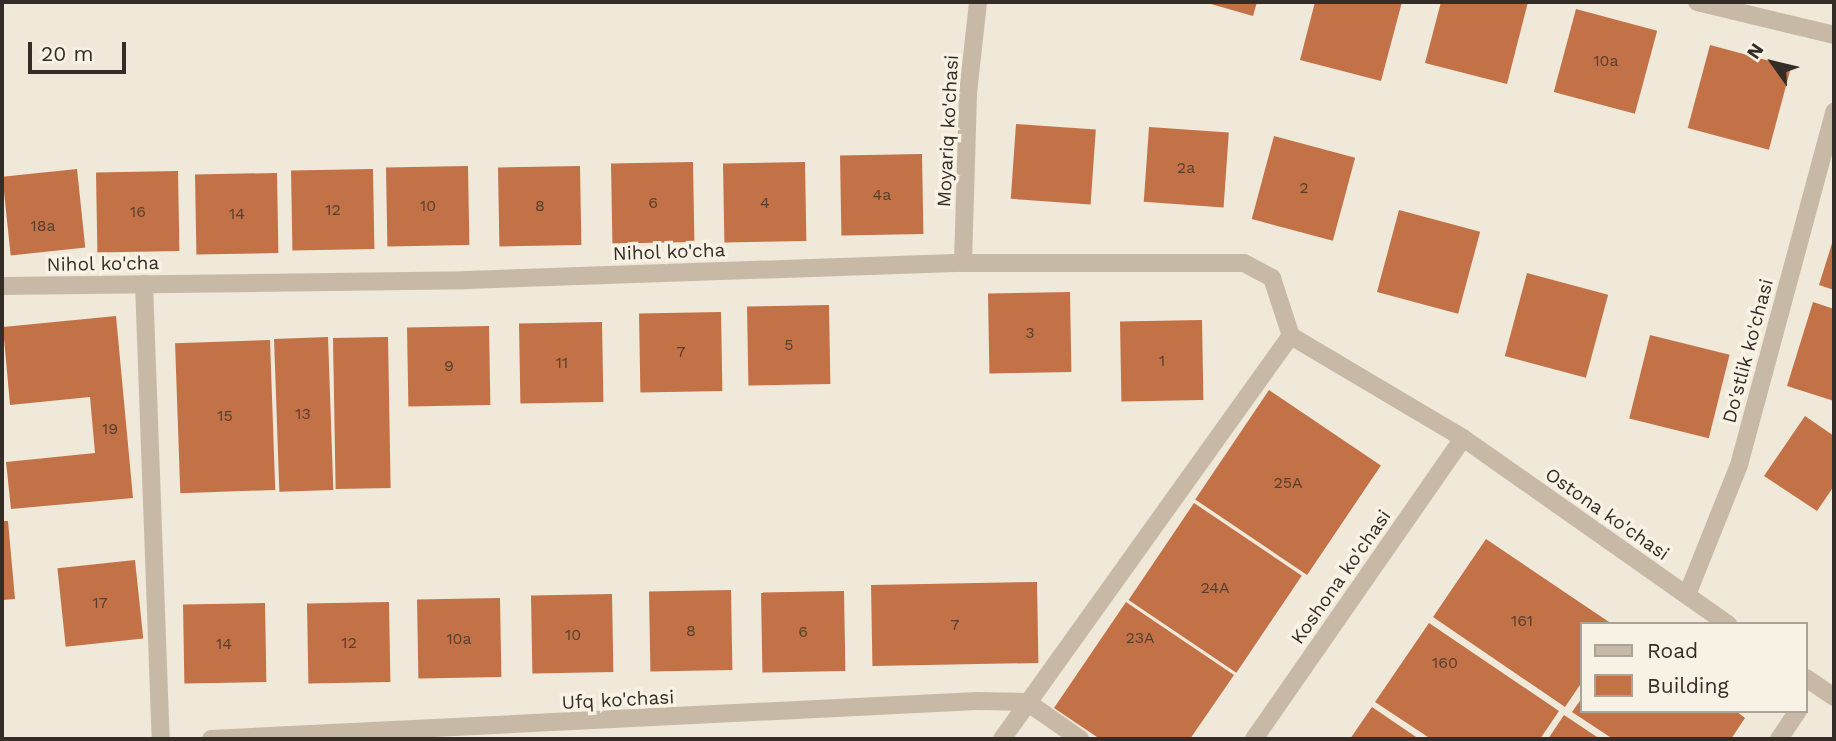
<!DOCTYPE html>
<html>
<head>
<meta charset="utf-8">
<style>
	body { margin:0 }
	#map { position:relative; width:1836px; height:741px; overflow:hidden; background:#f0e8d9; font-family:"Work Sans",sans-serif }
	div>[style] { position:absolute }
	.building>* { inset:0; background:#c27246; transform-origin:0 0 }
	.minor>* { height:18px; margin:-9px; padding:0 9px; transform-origin:9px; border-radius:9px; background:#c8b9a6 }
	span { translate:-50% -50%; white-space:nowrap; text-align:center; line-height:1.15; -webkit-text-stroke:7px #f8f2e5; paint-order:stroke }
	.number-label { font-size:16px; color:#583e2e }
	.number-label span { -webkit-text-stroke-width:0 }
	.street-label { font-size:19px; color:#342c26 }
	.frame { position:absolute; inset:0; border:4px solid #342c26; pointer-events:none }
	.legend { position:absolute; left:1580px; top:622px; width:228px; height:91px; box-sizing:border-box; background:#f8f2e5; border:2px solid #aaa399; margin:0; padding:9px 12px; list-style:none; font-size:21px; color:#342c26 }
	.legend li { display:flex; align-items:center; gap:14px; height:35px }
	.legend b { width:35px; border:2px solid #aaa399 }
	.north { position:absolute; left:1738px; top:28px; width:70px; height:70px; -webkit-text-stroke:5px #f8f2e5; paint-order:stroke; rotate:304deg; font-size:19px; font-weight:700; line-height:28px; text-align:center; color:#342c26 }
	.north::after { content:''; display:block; margin:auto; width:24px; height:32px; background:#342c26; clip-path:polygon(50% 0,100% 100%,50% 72%,0 100%) }
	.scale { position:absolute; left:28px; top:42px; width:98px; height:32px; box-sizing:border-box; border:4px solid #342c26; border-top:0; padding-left:9px; font-size:21px; line-height:24px; white-space:nowrap; color:#342c26; -webkit-text-stroke:5px #f8f2e5; paint-order:stroke }
</style>
</head>
<body>
<div id="map">
	<div class="building">
		<i style="clip-path:polygon(1204px 2px,1257px 2px,1253px 16px)"></i>
		<i style="clip-path:polygon(1315px 2px,1402px 2px,1381px 81px,1300px 60px)"></i>
		<i style="clip-path:polygon(1441px 2px,1528px 2px,1507px 84px,1425px 63px)"></i>
		<i style="left:1576px;top:9px;width:84px;height:86px;rotate:15deg"></i>
		<i style="left:1710px;top:45px;width:84px;height:86px;rotate:15deg"></i>
		<i style="left:1016px;top:124px;width:80px;height:75px;rotate:4deg"></i>
		<i style="left:1149px;top:127px;width:80px;height:75px;rotate:4deg"></i>
		<i style="left:1274px;top:136px;width:84px;height:86px;rotate:15deg"></i>
		<i style="left:922px;top:154px;width:80px;height:82px;rotate:89deg"></i>
		<i style="left:693px;top:162px;width:80px;height:82px;rotate:89deg"></i>
		<i style="left:805px;top:162px;width:79px;height:82px;rotate:89deg"></i>
		<i style="left:468px;top:166px;width:79px;height:82px;rotate:89deg"></i>
		<i style="left:580px;top:166px;width:79px;height:82px;rotate:89deg"></i>
		<i style="left:77px;top:169px;width:79px;height:75px;rotate:84deg"></i>
		<i style="left:373px;top:169px;width:80px;height:82px;rotate:89deg"></i>
		<i style="left:178px;top:171px;width:80px;height:82px;rotate:89deg"></i>
		<i style="left:277px;top:173px;width:80px;height:82px;rotate:89deg"></i>
		<i style="left:1399px;top:210px;width:84px;height:85px;rotate:15deg"></i>
		<i style="clip-path:polygon(1834px 237px,1834px 290px,1819px 285px)"></i>
		<i style="left:1527px;top:273px;width:84px;height:86px;rotate:15deg"></i>
		<i style="left:1070px;top:292px;width:80px;height:82px;rotate:89deg"></i>
		<i style="clip-path:polygon(1813px 302px,1834px 309px,1834px 401px,1787px 386px)"></i>
		<i style="left:829px;top:305px;width:79px;height:82px;rotate:89deg"></i>
		<i style="left:721px;top:312px;width:79px;height:82px;rotate:89deg"></i>
		<i style="clip-path:polygon(116px 316px,133px 498px,11px 509px,6px 462px,95px 453px,90px 397px,10px 405px,3px 327px)"></i>
		<i style="left:1202px;top:320px;width:80px;height:82px;rotate:89deg"></i>
		<i style="left:602px;top:322px;width:80px;height:83px;rotate:89deg"></i>
		<i style="left:489px;top:326px;width:79px;height:82px;rotate:89deg"></i>
		<i style="left:1650px;top:335px;width:82px;height:86px;rotate:14deg"></i>
		<i style="left:328px;top:337px;width:153px;height:54px;rotate:88deg"></i>
		<i style="left:388px;top:337px;width:151px;height:55px;rotate:89deg"></i>
		<i style="left:270px;top:340px;width:150px;height:95px;rotate:88deg"></i>
		<i style="left:1269px;top:390px;width:135px;height:132px;rotate:34deg"></i>
		<i style="clip-path:polygon(1805px 416px,1834px 436px,1834px 486px,1817px 511px,1764px 476px)"></i>
		<i style="left:1194px;top:503px;width:130px;height:117px;rotate:34deg"></i>
		<i style="clip-path:polygon(2px 521px,8px 521px,15px 599px,2px 600px)"></i>
		<i style="clip-path:polygon(1486px 539px,1612px 624px,1582px 624px,1582px 682px,1565px 707px,1433px 617px)"></i>
		<i style="left:135px;top:560px;width:79px;height:78px;rotate:84deg"></i>
		<i style="left:1037px;top:582px;width:81px;height:166px;rotate:89deg"></i>
		<i style="left:731px;top:590px;width:80px;height:82px;rotate:89deg"></i>
		<i style="left:844px;top:591px;width:80px;height:83px;rotate:89deg"></i>
		<i style="left:612px;top:594px;width:78px;height:81px;rotate:89deg"></i>
		<i style="left:500px;top:598px;width:79px;height:83px;rotate:89deg"></i>
		<i style="left:389px;top:602px;width:80px;height:82px;rotate:89deg"></i>
		<i style="clip-path:polygon(1126px 602px,1234px 675px,1190px 739px,1100px 739px,1054px 708px)"></i>
		<i style="left:265px;top:603px;width:79px;height:82px;rotate:89deg"></i>
		<i style="clip-path:polygon(1429px 623px,1559px 711px,1540px 739px,1431px 739px,1375px 702px)"></i>
		<i style="clip-path:polygon(1582px 698px,1582px 711px,1736px 711px,1745px 718px,1731px 739px,1613px 739px,1572px 712px)"></i>
		<i style="clip-path:polygon(1372px 707px,1419px 739px,1350px 739px)"></i>
		<i style="clip-path:polygon(1564px 715px,1600px 739px,1548px 739px)"></i>
	</div>
	<div class="minor">
		<i style="left:1697px;top:2px;width:141px;rotate:13.5deg"></i>
		<i style="left:963px;top:263px;width:170px;rotate:-88.3deg"></i>
		<i style="left:968px;top:93px;width:92px;rotate:-83.7deg"></i>
		<i style="left:144px;top:284px;width:455px;rotate:87.9deg"></i>
		<i style="left:2px;top:286px;width:464px;rotate:-0.7deg"></i>
		<i style="left:466px;top:280px;width:497px;rotate:-2deg"></i>
		<i style="left:963px;top:263px;width:281px"></i>
		<i style="left:1244px;top:263px;width:32px;rotate:28deg"></i>
		<i style="left:1272px;top:278px;width:61px;rotate:71.9deg"></i>
		<i style="left:1291px;top:336px;width:200px;rotate:30.7deg"></i>
		<i style="left:1463px;top:438px;width:324px;rotate:35.1deg"></i>
		<i style="left:1687px;top:595px;width:140px;rotate:-68.2deg"></i>
		<i style="left:1739px;top:465px;width:366px;rotate:-74.9deg"></i>
		<i style="left:1806px;top:678px;width:34px;rotate:34deg"></i>
		<i style="left:1027px;top:702px;width:65px;rotate:34.9deg"></i>
		<i style="left:211px;top:739px;width:767px;rotate:-2.84deg"></i>
		<i style="left:977px;top:701px;width:50px;rotate:1.1deg"></i>
		<i style="left:1002px;top:739px;width:496px;rotate:-54.4deg"></i>
		<i style="left:1254px;top:739px;width:366px;rotate:-55.2deg"></i>
		<i style="left:1779px;top:739px;width:34px;rotate:-56deg"></i>
	</div>
	<div class="number-label">
		<span style="left:1606px;top:61px">10a</span>
		<span style="left:1186px;top:168px">2a</span>
		<span style="left:1304px;top:188px">2</span>
		<span style="left:882px;top:195px">4a</span>
		<span style="left:653px;top:203px">6</span>
		<span style="left:765px;top:203px">4</span>
		<span style="left:428px;top:206px">10</span>
		<span style="left:540px;top:206px">8</span>
		<span style="left:333px;top:210px">12</span>
		<span style="left:138px;top:212px">16</span>
		<span style="left:237px;top:214px">14</span>
		<span style="left:43px;top:226px">18a</span>
		<span style="left:1030px;top:333px">3</span>
		<span style="left:789px;top:345px">5</span>
		<span style="left:681px;top:352px">7</span>
		<span style="left:1162px;top:361px">1</span>
		<span style="left:562px;top:363px">11</span>
		<span style="left:449px;top:366px">9</span>
		<span style="left:303px;top:414px">13</span>
		<span style="left:225px;top:416px">15</span>
		<span style="left:110px;top:429px">19</span>
		<span style="left:1288px;top:483px">25A</span>
		<span style="left:1215px;top:588px">24A</span>
		<span style="left:100px;top:603px">17</span>
		<span style="left:1522px;top:621px">161</span>
		<span style="left:955px;top:625px">7</span>
		<span style="left:691px;top:631px">8</span>
		<span style="left:803px;top:632px">6</span>
		<span style="left:573px;top:635px">10</span>
		<span style="left:1140px;top:638px">23A</span>
		<span style="left:459px;top:639px">10a</span>
		<span style="left:349px;top:643px">12</span>
		<span style="left:224px;top:644px">14</span>
		<span style="left:1445px;top:663px">160</span>
	</div>
	<div class="street-label">
		<span style="left:948px;top:131px;rotate:-87deg">Moyariq ko'chasi</span>
		<span style="left:669px;top:252px;rotate:-2deg">Nihol ko'cha</span>
		<span style="left:103px;top:264px;rotate:-1deg">Nihol ko'cha</span>
		<span style="left:1748px;top:351px;rotate:-75deg">Do'stlik ko'chasi</span>
		<span style="left:1607px;top:514px;rotate:35deg">Ostona ko'chasi</span>
		<span style="left:1341px;top:577px;rotate:-55deg">Koshona ko'chasi</span>
		<span style="left:618px;top:700px;rotate:-3deg">Ufq ko'chasi</span>
	</div>
	<div class="frame"></div>
	<ul class="legend">
	<li><b style="height:9px;background:#c8b9a6"></b>Road</li>
	<li><b style="height:19px;background:#c27246"></b>Building</li>
	</ul>
	<div class="north">N</div>
	<div class="scale">20 m</div>
</div>
</body>
</html>
